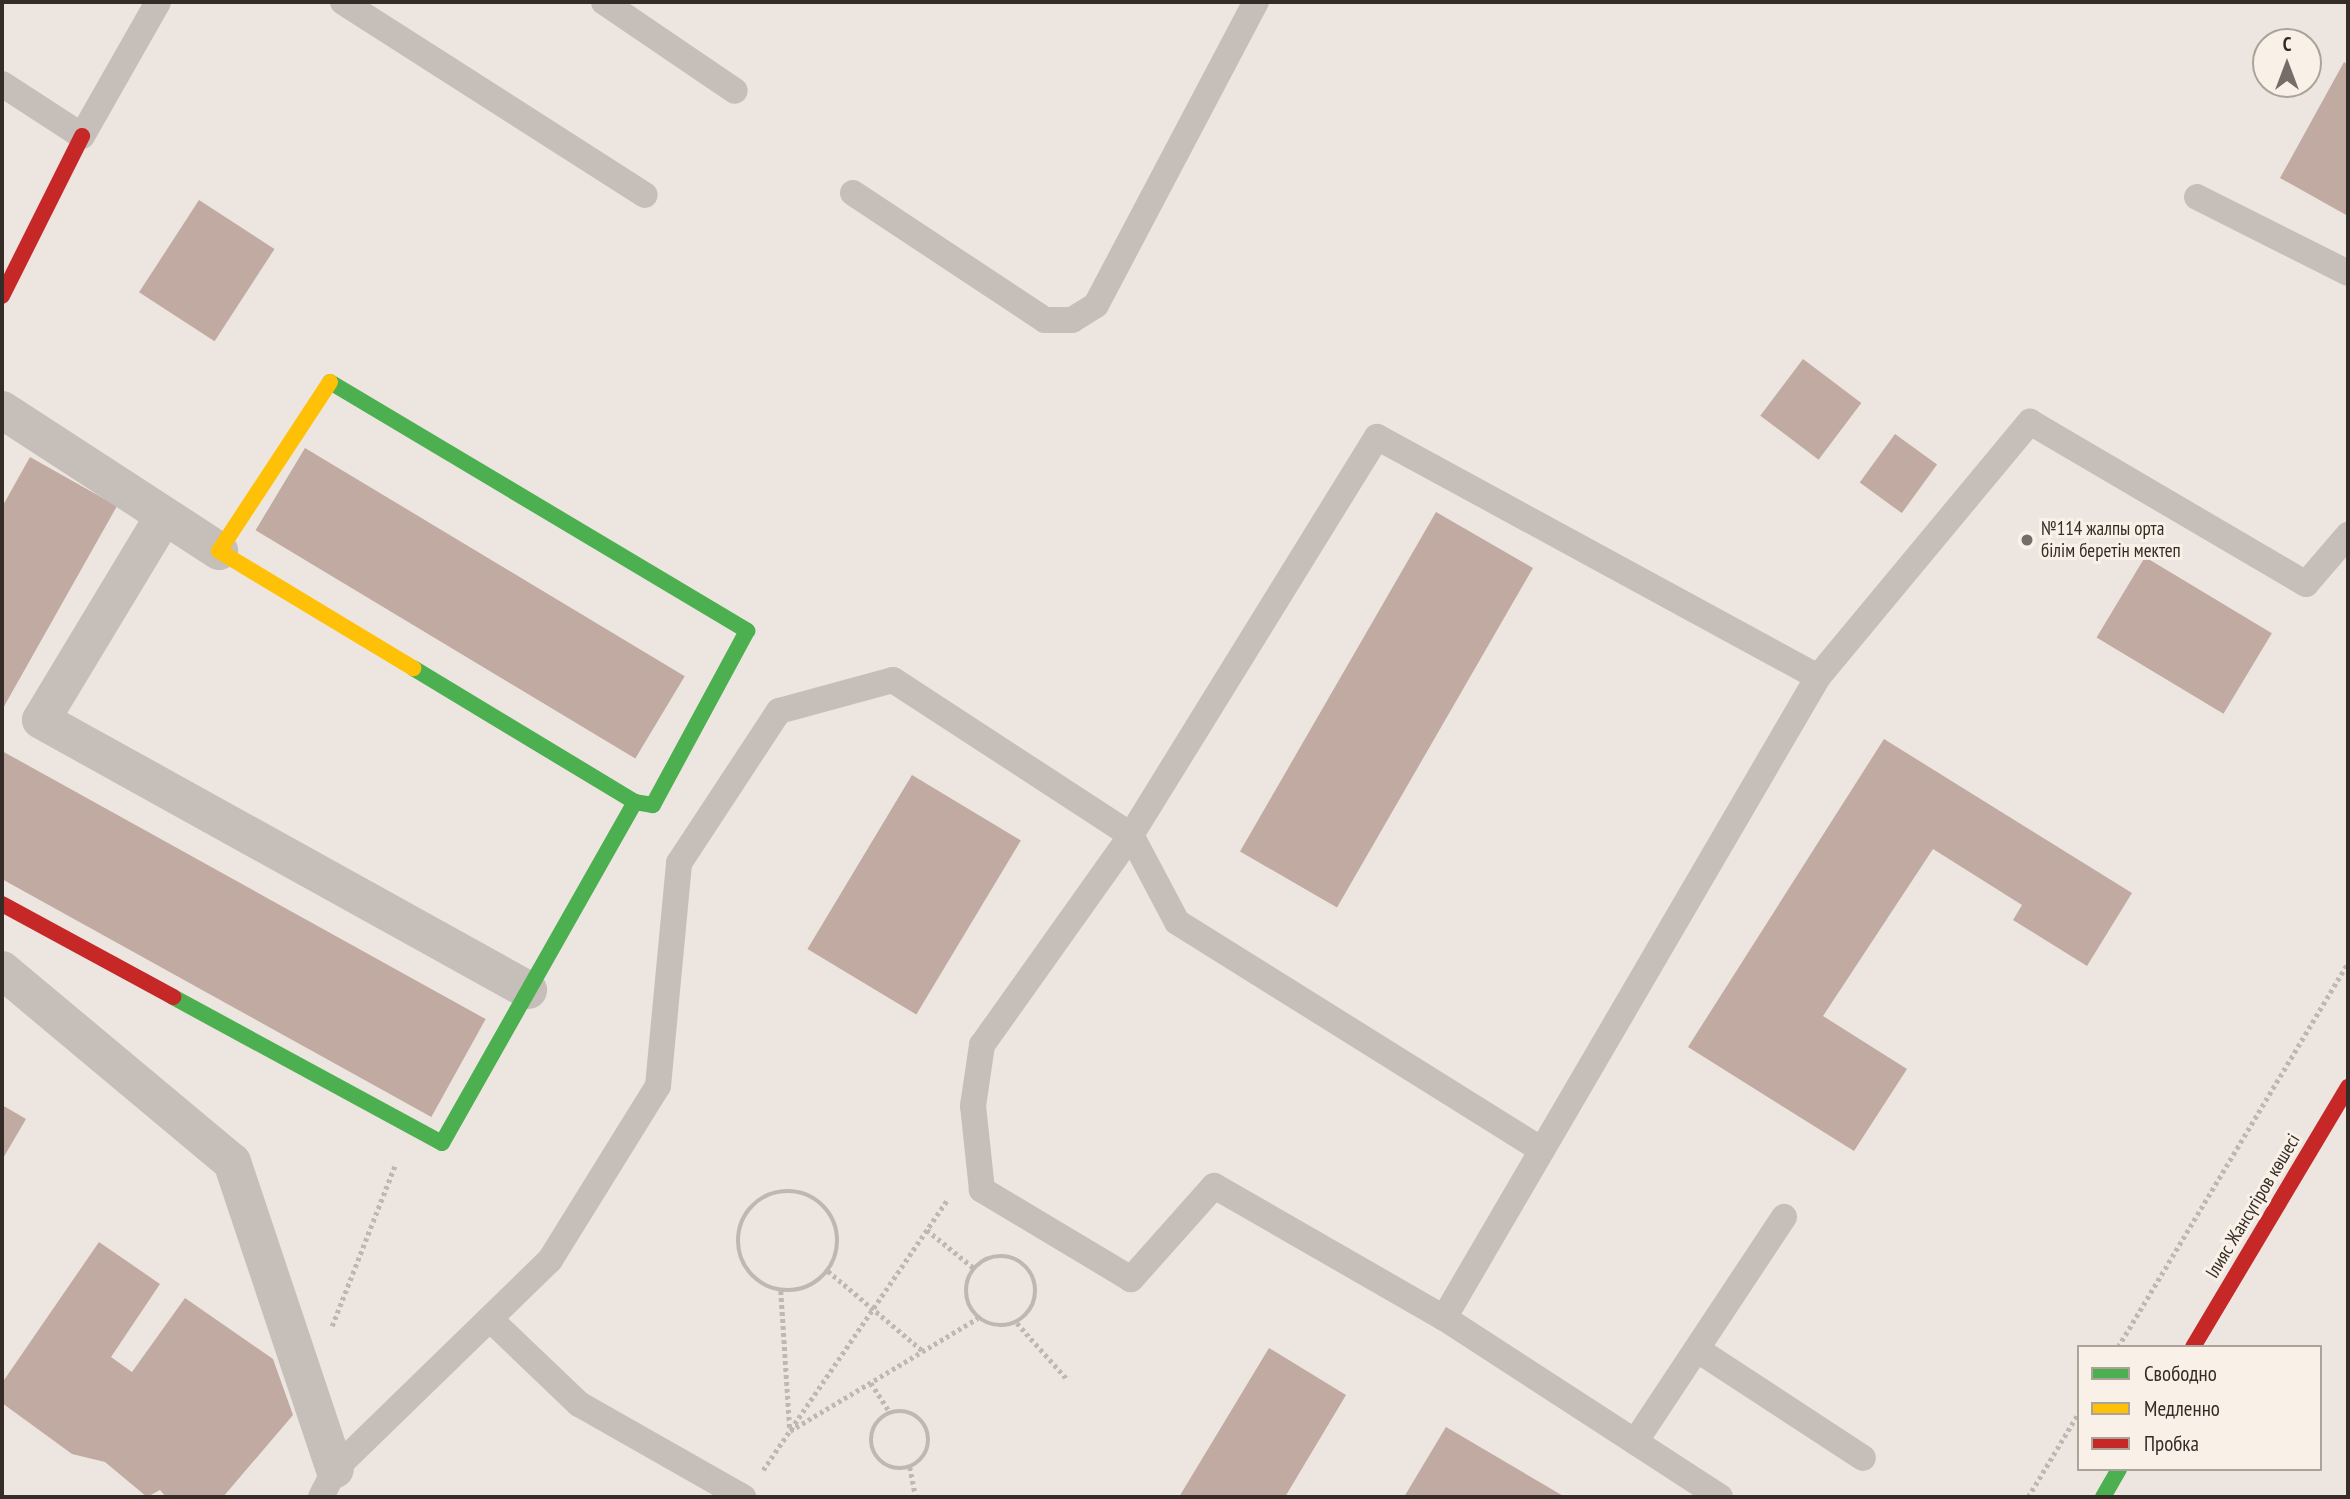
<!DOCTYPE html>
<html>
<head>
<meta charset="utf-8">
<style>
	body { margin:0 }
	#map { position:relative; width:2350px; height:1499px; overflow:hidden; background:#ede6e0; font-family:"PT Sans Narrow",sans-serif }
	div>[style] { position:absolute }
	.building>* { inset:0; background:#c0aaa2; transform-origin:0 0 }
	.path>* { height:4.5px; margin-top:-2.25px; transform-origin:0; background:repeating-linear-gradient(90deg,#beb7b2 0 3.5px,transparent 0 7px) }
	.path>.ring { margin:-2.25px; padding:0; box-sizing:content-box; background:none; border:4.5px solid #beb7b2; border-radius:50% }
	.lane>* { height:26px; margin:-13px; padding:0 13px; transform-origin:13px; border-radius:13px; background:#c5beb9 }
	.street>* { height:38px; margin:-19px; padding:0 19px; transform-origin:19px; border-radius:19px; background:#c5beb9 }
	.fast>* { height:16px; margin:-8px; padding:0 8px; transform-origin:8px; border-radius:8px; background:#4caf50 }
	.slow>* { height:16px; margin:-8px; padding:0 8px; transform-origin:8px; border-radius:8px; background:#ffc107 }
	.jam>* { height:16px; margin:-8px; padding:0 8px; transform-origin:8px; border-radius:8px; background:#c62828 }
	.dots>* { width:19px; height:19px; translate:-50% -50%; box-sizing:border-box; border:4px solid #f9f1e7; border-radius:50% }
	span { translate:-50% -50%; white-space:nowrap; text-align:center; line-height:1.15; -webkit-text-stroke:6px #f9f1e7; paint-order:stroke }
	.poi-label { font-size:19px; color:#362c27 }
	.left { translate:0 -50%; text-align:left }
	.street-label { font-size:19px; color:#362c27 }
	.frame { position:absolute; inset:0; border:4px solid #362c27; pointer-events:none }
	.legend { position:absolute; left:2077px; top:1345px; width:245px; height:126px; box-sizing:border-box; background:#f9f1e7; border:2px solid #aba29a; margin:0; padding:9px 12px; list-style:none; font-size:21px; color:#362c27 }
	.legend li { display:flex; align-items:center; gap:14px; height:35px }
	.legend b { width:35px; border:2px solid #aba29a }
	.north { position:absolute; left:2252px; top:28px; width:70px; height:70px; box-sizing:border-box; background:#f9f1e7; border:2px solid #aba29a; border-radius:50%; rotate:0deg; font-size:19px; font-weight:700; line-height:28px; text-align:center; color:#362c27 }
	.north::after { content:''; display:block; margin:auto; width:24px; height:32px; background:#766d68; clip-path:polygon(50% 0,100% 100%,50% 72%,0 100%) }
</style>
</head>
<body>
<div id="map">
	<div class="building">
		<i style="clip-path:polygon(2344px 62px,2348px 65px,2348px 216px,2280px 178px)"></i>
		<i style="left:199px;top:200px;width:90px;height:110px;rotate:33deg"></i>
		<i style="left:1803px;top:359px;width:73px;height:71px;rotate:37deg"></i>
		<i style="left:1895px;top:434px;width:52px;height:60px;rotate:36deg"></i>
		<i style="left:305px;top:448px;width:443px;height:96px;rotate:31deg"></i>
		<i style="clip-path:polygon(30px 457px,117px 506px,2px 710px,2px 507px)"></i>
		<i style="left:1436px;top:512px;width:112px;height:392px;rotate:30deg"></i>
		<i style="left:2145px;top:557px;width:148px;height:94px;rotate:31deg"></i>
		<i style="clip-path:polygon(1884px 739px,2132px 893px,2087px 966px,2013px 920px,2022px 905px,1933px 849px,1823px 1016px,1907px 1069px,1854px 1151px,1688px 1047px)"></i>
		<i style="left:2px;top:751px;width:553px;height:112px;rotate:29deg"></i>
		<i style="left:912px;top:775px;width:127px;height:203px;rotate:31deg"></i>
		<i style="clip-path:polygon(2px 1105px,26px 1119px,2px 1160px)"></i>
		<i style="clip-path:polygon(99px 1242px,160px 1284px,111px 1357px,132px 1372px,185px 1298px,273px 1359px,293px 1415px,223px 1497px,166px 1497px,160px 1490px,147px 1497px,105px 1462px,72px 1454px,2px 1403px,2px 1383px)"></i>
		<i style="clip-path:polygon(1269px 1348px,1346px 1395px,1285px 1497px,1179px 1497px)"></i>
		<i style="clip-path:polygon(1446px 1427px,1565px 1497px,1404px 1497px)"></i>
	</div>
	<div class="path">
		<i class="ring" style="left:738px;top:1191px;width:95.5px;height:95.5px"></i>
		<i style="left:927px;top:1230px;width:60px;rotate:39deg"></i>
		<i class="ring" style="left:966px;top:1256px;width:65.5px;height:65.5px"></i>
		<i style="left:828px;top:1271px;width:124px;rotate:40.1deg"></i>
		<i style="left:781px;top:1291px;width:140px;rotate:86.3deg"></i>
		<i style="left:790px;top:1431px;width:219px;rotate:-31deg"></i>
		<i style="left:1017px;top:1323px;width:75px;rotate:48.2deg"></i>
		<i style="left:332px;top:1326px;width:173px;rotate:-68.6deg"></i>
		<i style="left:2118px;top:1347px;width:448px;rotate:-59.1deg"></i>
		<i style="left:871px;top:1383px;width:35px;rotate:57deg"></i>
		<i class="ring" style="left:871px;top:1411px;width:53.5px;height:53.5px"></i>
		<i style="left:910px;top:1467px;width:31px;rotate:79deg"></i>
		<i style="left:763px;top:1470px;width:327px;rotate:-55.7deg"></i>
		<i style="left:2028px;top:1497px;width:99px;rotate:-59deg"></i>
	</div>
	<div class="lane">
		<i style="left:343px;top:2px;width:358px;rotate:32.6deg"></i>
		<i style="left:604px;top:2px;width:158px;rotate:34.2deg"></i>
		<i style="left:2px;top:84px;width:95px;rotate:33deg"></i>
		<i style="left:82px;top:136px;width:154px;rotate:-60.4deg"></i>
		<i style="left:853px;top:193px;width:230px;rotate:33.5deg"></i>
		<i style="left:1045px;top:320px;width:27px"></i>
		<i style="left:1072px;top:320px;width:28px;rotate:-32deg"></i>
		<i style="left:1096px;top:305px;width:343px;rotate:-62.2deg"></i>
		<i style="left:2197px;top:197px;width:169px;rotate:26.7deg"></i>
		<i style="left:1444px;top:1318px;width:742px;rotate:-59.74deg"></i>
		<i style="left:490px;top:1319px;width:123px;rotate:43.7deg"></i>
		<i style="left:579px;top:1404px;width:189px;rotate:29.6deg"></i>
		<i style="left:1698px;top:1350px;width:197px;rotate:33.2deg"></i>
		<i style="left:1635px;top:1442px;width:270px;rotate:-56.5deg"></i>
		<i style="left:321px;top:1497px;width:31px;rotate:-63deg"></i>
		<i style="left:335px;top:1469px;width:300px;rotate:-44.2deg"></i>
		<i style="left:550px;top:1260px;width:205px;rotate:-58.2deg"></i>
		<i style="left:658px;top:1086px;width:224px;rotate:-84.6deg"></i>
		<i style="left:679px;top:863px;width:182px;rotate:-56.7deg"></i>
		<i style="left:779px;top:711px;width:118px;rotate:-15.2deg"></i>
		<i style="left:893px;top:680px;width:284px;rotate:33.1deg"></i>
		<i style="left:1131px;top:835px;width:98px;rotate:62.1deg"></i>
		<i style="left:1177px;top:922px;width:430px;rotate:32deg"></i>
		<i style="left:1720px;top:1497px;width:329px;rotate:-147deg"></i>
		<i style="left:1444px;top:1318px;width:265px;rotate:-150.1deg"></i>
		<i style="left:1214px;top:1186px;width:125px;rotate:131.7deg"></i>
		<i style="left:1131px;top:1279px;width:174px;rotate:-149.1deg"></i>
		<i style="left:982px;top:1190px;width:84px;rotate:-96.1deg"></i>
		<i style="left:973px;top:1106px;width:62px;rotate:-81.6deg"></i>
		<i style="left:982px;top:1045px;width:257px;rotate:-54.6deg"></i>
		<i style="left:1131px;top:835px;width:468px;rotate:-58.3deg"></i>
		<i style="left:1377px;top:437px;width:502px;rotate:28.56deg"></i>
		<i style="left:1818px;top:677px;width:332px;rotate:-50.3deg"></i>
		<i style="left:2030px;top:422px;width:320px;rotate:30.4deg"></i>
		<i style="left:2306px;top:584px;width:65px;rotate:-49.4deg"></i>
	</div>
	<div class="street">
		<i style="left:2px;top:410px;width:259px;rotate:33deg"></i>
		<i style="left:164px;top:516px;width:238px;rotate:121.1deg"></i>
		<i style="left:41px;top:720px;width:557px;rotate:29deg"></i>
		<i style="left:2px;top:970px;width:300px;rotate:39.9deg"></i>
		<i style="left:232px;top:1162px;width:324px;rotate:71.5deg"></i>
	</div>
	<div class="fast">
		<i style="left:330px;top:382px;width:486px;rotate:30.8deg"></i>
		<i style="left:747px;top:631px;width:198px;rotate:118.4deg"></i>
		<i style="left:653px;top:805px;width:18px;rotate:-171deg"></i>
		<i style="left:635px;top:802px;width:259px;rotate:-148.9deg"></i>
		<i style="left:173px;top:997px;width:306px;rotate:28.5deg"></i>
		<i style="left:442px;top:1143px;width:392px;rotate:-60.5deg"></i>
		<i style="left:2103px;top:1497px;width:32px;rotate:-60deg"></i>
	</div>
	<div class="slow">
		<i style="left:330px;top:382px;width:202px;rotate:123.3deg"></i>
		<i style="left:219px;top:551px;width:227px;rotate:31.1deg"></i>
	</div>
	<div class="jam">
		<i style="left:2px;top:296px;width:179px;rotate:-63.4deg"></i>
		<i style="left:2px;top:904px;width:195px;rotate:28.5deg"></i>
		<i style="left:2193px;top:1347px;width:303px;rotate:-59.2deg"></i>
	</div>
	<div class="dots">
		<i style="left:2027px;top:540px;background:#766d68"></i>
	</div>
	<div class="poi-label">
		<span class="left" style="left:2041px;top:540px">№114 жалпы орта<br>білім беретін мектеп</span>
	</div>
	<div class="street-label">
		<span style="left:2253px;top:1206px;rotate:-59deg">Ілияс Жансүгіров көшесі</span>
	</div>
	<div class="frame"></div>
	<ul class="legend">
	<li><b style="height:9px;background:#4caf50"></b>Свободно</li>
	<li><b style="height:9px;background:#ffc107"></b>Медленно</li>
	<li><b style="height:9px;background:#c62828"></b>Пробка</li>
	</ul>
	<div class="north">С</div>
</div>
</body>
</html>
